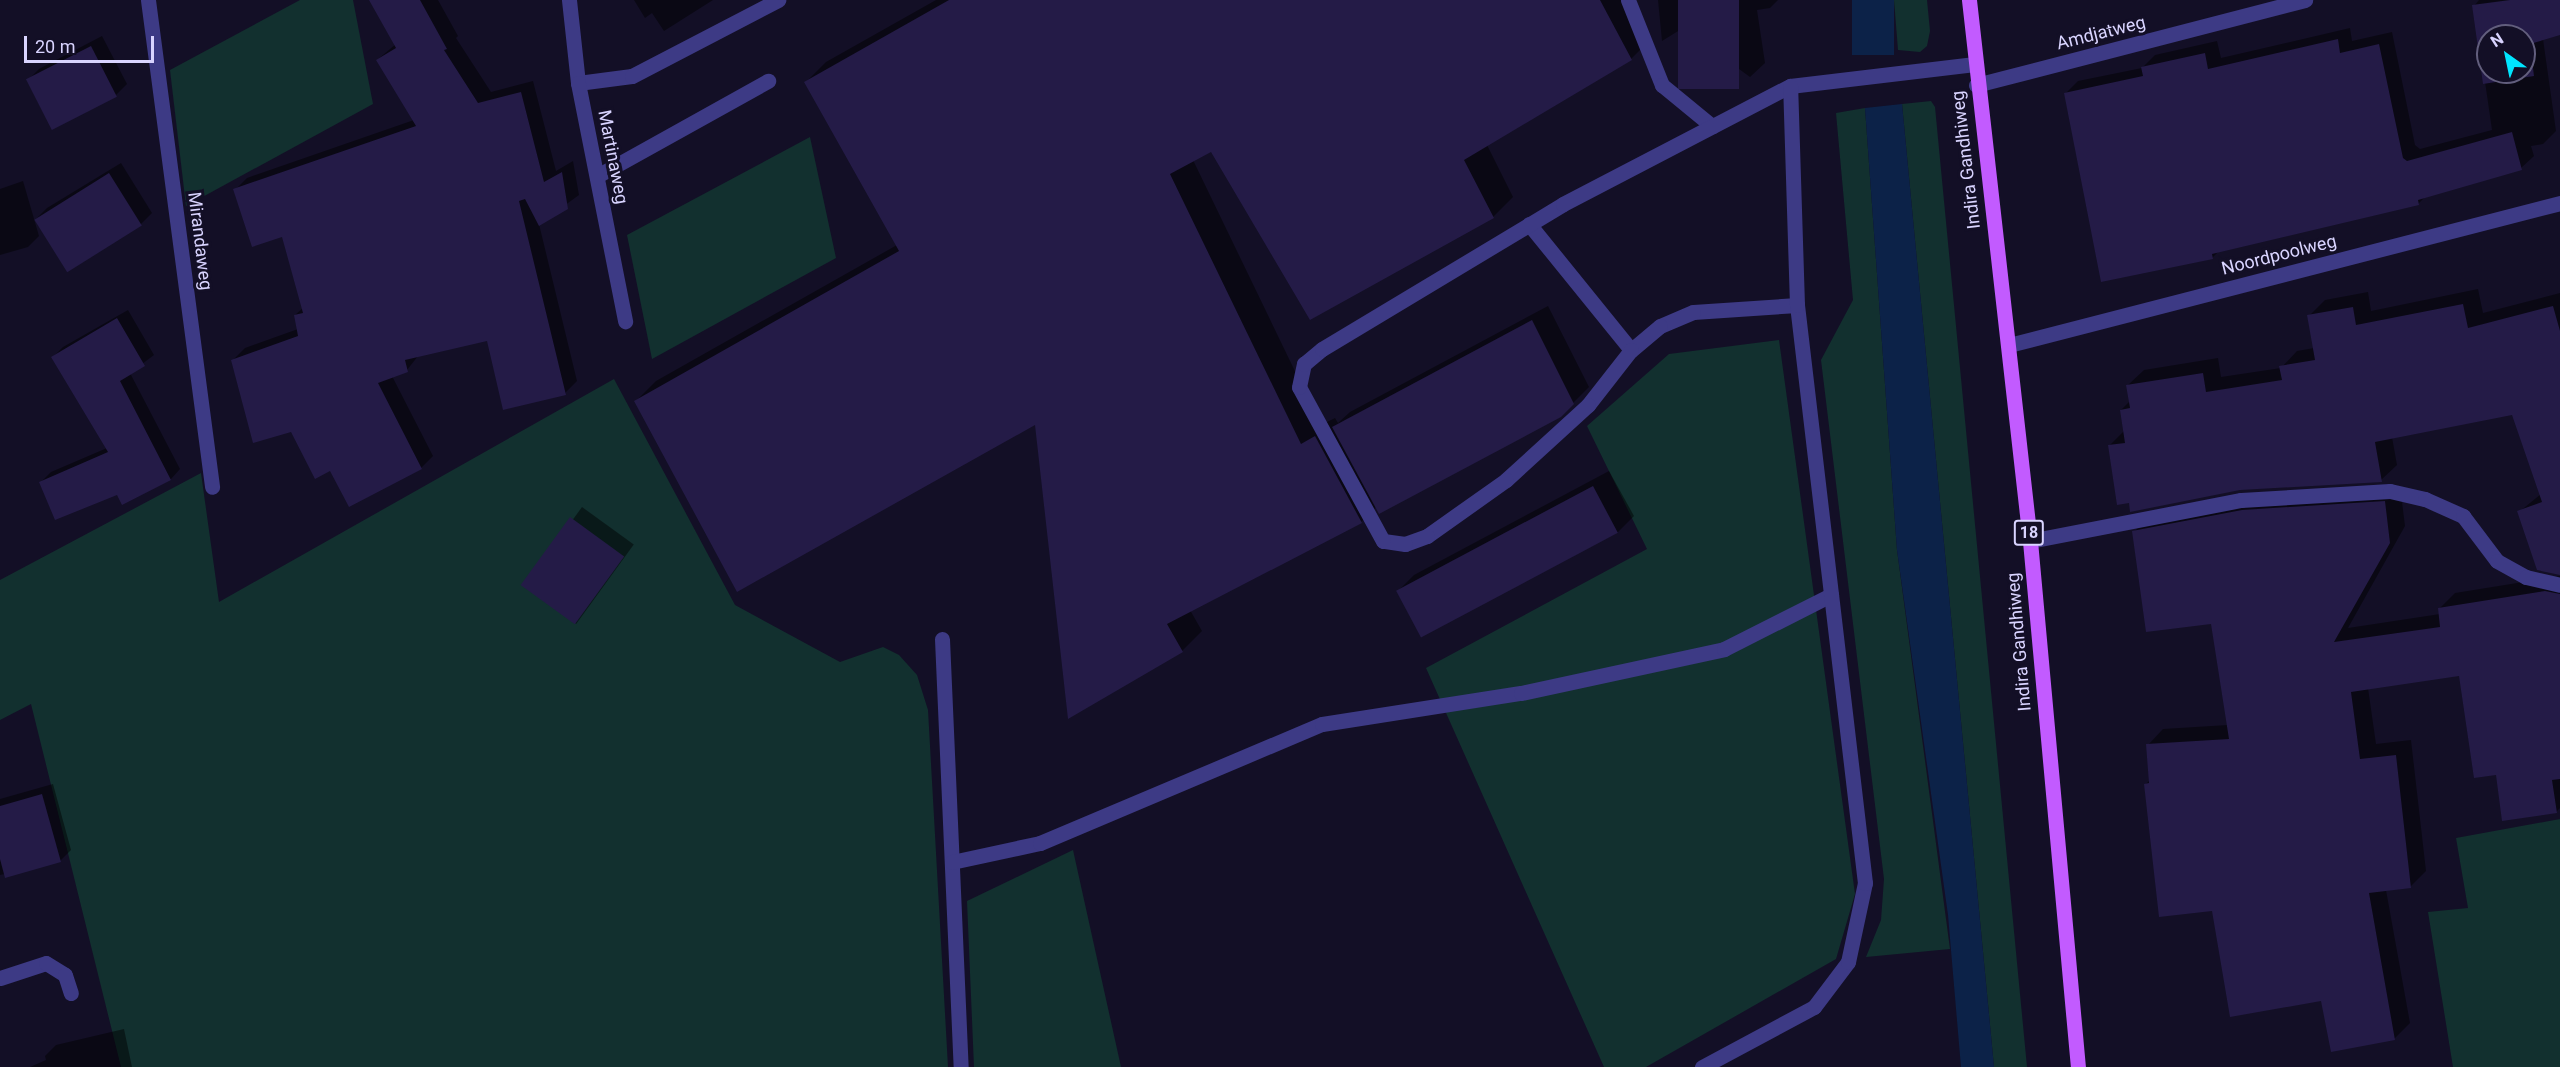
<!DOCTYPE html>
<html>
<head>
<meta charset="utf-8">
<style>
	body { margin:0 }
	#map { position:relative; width:2560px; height:1067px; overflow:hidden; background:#130f26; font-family:Roboto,sans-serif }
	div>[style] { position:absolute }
	.green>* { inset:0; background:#12302f }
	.water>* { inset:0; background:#0c2248; transform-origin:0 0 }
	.shadow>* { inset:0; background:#0007; transform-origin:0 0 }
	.building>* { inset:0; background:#241b47; transform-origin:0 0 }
	.lane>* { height:15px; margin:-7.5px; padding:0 7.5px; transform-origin:7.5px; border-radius:7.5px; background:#3d3a85 }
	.street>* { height:15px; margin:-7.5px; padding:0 7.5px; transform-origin:7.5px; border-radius:7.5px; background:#3d3a85 }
	.primary>* { height:15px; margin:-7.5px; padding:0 7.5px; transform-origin:7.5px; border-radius:7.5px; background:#c25bff }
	span { translate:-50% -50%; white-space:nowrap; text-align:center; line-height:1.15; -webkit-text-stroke:6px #130f26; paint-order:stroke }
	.shield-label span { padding:2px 4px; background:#130f26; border:2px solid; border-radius:4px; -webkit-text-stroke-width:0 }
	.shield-label { font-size:16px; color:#d9d4ff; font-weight:700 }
	.street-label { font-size:18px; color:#d9d4ff }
	.north { position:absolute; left:2476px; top:24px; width:60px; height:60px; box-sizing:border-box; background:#130f26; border:2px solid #625e7d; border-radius:50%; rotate:327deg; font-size:16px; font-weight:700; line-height:24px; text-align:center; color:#d9d4ff }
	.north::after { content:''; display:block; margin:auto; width:21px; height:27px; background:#00e5ff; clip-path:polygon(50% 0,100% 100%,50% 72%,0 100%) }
	.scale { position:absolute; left:24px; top:36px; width:130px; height:27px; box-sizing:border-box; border:3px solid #d9d4ff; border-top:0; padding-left:8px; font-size:18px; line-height:21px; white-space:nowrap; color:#d9d4ff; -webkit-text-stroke:4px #130f26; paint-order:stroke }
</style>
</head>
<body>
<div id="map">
	<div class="green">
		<i style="clip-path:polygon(300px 0,353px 0,373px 104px,186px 206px,170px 70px)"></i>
		<i style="clip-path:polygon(1894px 0,1927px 0,1930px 31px,1927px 46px,1920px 52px,1898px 50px)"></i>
		<i style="clip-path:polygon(1931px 101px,1935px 107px,2027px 1067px,1994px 1067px,1902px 104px)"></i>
		<i style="clip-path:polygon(1865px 108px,1897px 550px,1950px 949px,1866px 957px,1881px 920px,1884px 879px,1821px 360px,1853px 300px,1836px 113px)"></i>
		<i style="clip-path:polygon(810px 137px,836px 258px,652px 359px,627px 235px)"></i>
		<i style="clip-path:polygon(1779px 340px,1855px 894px,1836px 959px,1646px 1067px,1604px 1067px,1426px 668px,1647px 549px,1587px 426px,1669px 354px)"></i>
		<i style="clip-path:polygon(614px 379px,735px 605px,840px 662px,883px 647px,899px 655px,917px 675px,928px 710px,948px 1067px,121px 1067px,31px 704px,0 720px,0 580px,201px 473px,219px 602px)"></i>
		<i style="clip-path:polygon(2560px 819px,2560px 1067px,2453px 1067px,2428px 912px,2468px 908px,2456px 838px)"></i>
		<i style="clip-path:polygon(1073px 850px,1121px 1067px,974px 1067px,967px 901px)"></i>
	</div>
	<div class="water">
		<i style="left:1852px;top:0;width:42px;height:55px"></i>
		<i style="clip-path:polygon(1902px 104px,1994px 1067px,1961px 1067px,1948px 915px,1897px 550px,1865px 108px)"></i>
	</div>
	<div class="shadow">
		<i style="clip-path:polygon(370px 0,438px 0,458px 36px,456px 38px,491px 92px,533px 81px,556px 171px,573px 161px,579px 195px,539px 224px,577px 381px,565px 393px,488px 339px,418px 356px,407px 370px,392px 376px,433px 456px,421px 468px,331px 469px,292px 430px,233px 360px,245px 348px,298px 329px,295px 315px,303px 308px,283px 235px,235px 190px,247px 178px,414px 120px,377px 60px,396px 44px)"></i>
		<i style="clip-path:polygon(634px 0,713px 0,664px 31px,652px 13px,645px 18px)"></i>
		<i style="clip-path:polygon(936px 0,1630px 0,1651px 39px,1631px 59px,1487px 145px,1513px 197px,1493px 217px,1212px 150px,1193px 160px,1321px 425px,1335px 418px,1338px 423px,1350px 412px,1548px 306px,1589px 387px,1573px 403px,1377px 506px,1361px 522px,1190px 610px,1202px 631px,1182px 651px,1037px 423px,636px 401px,656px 381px,897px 245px,806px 82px,826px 62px)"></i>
		<i style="clip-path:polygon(1658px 0,1778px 0,1770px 8px,1757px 10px,1765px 63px,1750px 77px,1683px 28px,1662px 41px)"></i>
		<i style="clip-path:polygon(evenodd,2479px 0,2560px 0,2560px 34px,2543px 39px,2556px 131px,2543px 144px,2531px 146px,2534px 156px,2521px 168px,2425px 197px,2418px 204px,2219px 251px,2212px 258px,2066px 93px,2078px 81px,2142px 68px,2155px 55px,2217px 41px,2221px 58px,2350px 28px,2352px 41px,2392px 32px,2415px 145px,2420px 149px,2492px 130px,2474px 6px,2479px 0,2488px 36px,2524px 36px,2524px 72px,2488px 72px,2488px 36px)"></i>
		<i style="clip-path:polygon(102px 36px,127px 84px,116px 95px,28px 80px,39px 69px)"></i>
		<i style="clip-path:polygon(121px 163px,152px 213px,141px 224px,36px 219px,47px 208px)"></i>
		<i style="clip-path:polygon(23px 181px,39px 236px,28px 247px,0 255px,0 189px)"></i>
		<i style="clip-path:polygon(2478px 289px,2483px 313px,2560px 293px,2560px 574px,2519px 512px,2541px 494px,2513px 413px,2392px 437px,2397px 465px,2381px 480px,2240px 489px,2130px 501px,2110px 445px,2124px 431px,2121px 410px,2130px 401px,2128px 385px,2144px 370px,2218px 358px,2221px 377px,2281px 368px,2297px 351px,2314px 348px,2309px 316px,2325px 300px,2368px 292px,2371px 311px)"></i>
		<i style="clip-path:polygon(128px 310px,154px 355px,130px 373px,180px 469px,171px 479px,122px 503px,117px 493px,41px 482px,51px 472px,107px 448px,53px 357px,63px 347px)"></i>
		<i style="clip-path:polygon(1609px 471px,1634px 516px,1618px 532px,1421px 636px,1398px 591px,1414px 575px)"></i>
		<i style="clip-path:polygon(2400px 486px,2405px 526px,2348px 628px,2440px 614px,2439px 609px,2455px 593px,2560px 576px,2560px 808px,2556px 812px,2497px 773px,2461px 675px,2368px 688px,2376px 744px,2411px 740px,2426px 871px,2410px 887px,2386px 890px,2410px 1023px,2395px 1038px,2332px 1050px,2322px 999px,2213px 910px,2146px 784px,2150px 780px,2148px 745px,2163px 729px,2228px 725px,2213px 622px,2134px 532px,2150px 516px)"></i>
		<i style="left:582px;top:507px;width:64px;height:98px;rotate:36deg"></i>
		<i style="clip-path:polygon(53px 784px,71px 850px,60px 861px,0 875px,0 799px)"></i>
		<i style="clip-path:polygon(124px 1029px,132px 1067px,30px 1067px,46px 1060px,45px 1056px,56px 1045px)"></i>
	</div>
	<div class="building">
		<i style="clip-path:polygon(369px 0,420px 0,447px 49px,444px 50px,478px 103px,521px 92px,544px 182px,562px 172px,568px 209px,539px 226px,525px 199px,519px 201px,566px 395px,503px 410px,487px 341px,405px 360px,408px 372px,378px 383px,422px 469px,349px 507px,330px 471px,315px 479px,291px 432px,253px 443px,231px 360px,298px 336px,294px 315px,303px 313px,282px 237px,252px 247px,233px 189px,416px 126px,376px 60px,396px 48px)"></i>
		<i style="clip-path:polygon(949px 0,1600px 0,1632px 60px,1464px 160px,1494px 218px,1310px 320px,1211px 152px,1170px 174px,1301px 444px,1315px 436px,1362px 523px,1167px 624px,1183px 652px,1068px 719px,1035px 425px,737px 592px,634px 401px,899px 251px,804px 82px)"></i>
		<i style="left:1678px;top:0;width:61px;height:89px"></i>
		<i style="clip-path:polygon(evenodd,2510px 0,2560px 0,2560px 35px,2530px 44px,2534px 76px,2483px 84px,2472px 5px,2510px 0,2488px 36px,2524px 36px,2524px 72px,2488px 72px,2488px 36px)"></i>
		<i style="clip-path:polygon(2338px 39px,2340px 53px,2379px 44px,2403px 158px,2407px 161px,2512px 132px,2522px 170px,2418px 200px,2419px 205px,2212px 254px,2213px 259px,2101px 282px,2064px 93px,2143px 76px,2141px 67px,2205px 53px,2208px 69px)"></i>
		<i style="left:91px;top:46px;width:57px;height:73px;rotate:63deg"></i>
		<i style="left:109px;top:173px;width:62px;height:88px;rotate:58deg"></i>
		<i style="clip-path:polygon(2463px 304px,2468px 328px,2553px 306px,2560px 331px,2560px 575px,2537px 570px,2517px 511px,2542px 502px,2512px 415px,2375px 442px,2382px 482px,2240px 490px,2130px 512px,2129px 503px,2117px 505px,2108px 445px,2125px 443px,2120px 410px,2130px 408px,2126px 385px,2203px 373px,2206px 392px,2282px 380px,2279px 366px,2315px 360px,2307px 315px,2353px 307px,2356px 325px)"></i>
		<i style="clip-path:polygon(117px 318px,145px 366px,120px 381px,171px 480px,122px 505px,117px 495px,55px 520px,39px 482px,108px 452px,51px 357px)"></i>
		<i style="clip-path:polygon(1532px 320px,1574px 404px,1561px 417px,1379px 514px,1332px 427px)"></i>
		<i style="left:1593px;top:486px;width:53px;height:223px;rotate:62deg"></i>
		<i style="clip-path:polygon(2385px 501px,2390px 543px,2334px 642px,2440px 627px,2438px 608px,2545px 591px,2560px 594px,2560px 779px,2552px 780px,2557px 813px,2502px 821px,2496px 775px,2474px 778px,2459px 676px,2351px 692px,2360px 759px,2396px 755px,2411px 888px,2369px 893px,2395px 1040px,2331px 1052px,2321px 1001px,2230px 1017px,2212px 911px,2159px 917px,2144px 784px,2149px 783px,2146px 744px,2229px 739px,2211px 624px,2146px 632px,2132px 531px,2242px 510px)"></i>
		<i style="left:570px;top:517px;width:67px;height:84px;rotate:36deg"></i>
		<i style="clip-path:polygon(42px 794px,61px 862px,5px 878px,0 859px,0 806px)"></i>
	</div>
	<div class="lane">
		<i style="left:1628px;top:0;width:92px;rotate:68.2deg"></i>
		<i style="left:1662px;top:85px;width:65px;rotate:39.4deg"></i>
		<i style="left:578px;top:83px;width:54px;rotate:-7.4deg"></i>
		<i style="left:632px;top:76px;width:165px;rotate:-27.5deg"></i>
		<i style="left:597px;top:176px;width:196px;rotate:-29.1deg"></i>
		<i style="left:1529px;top:224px;width:162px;rotate:51deg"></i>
		<i style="left:1797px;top:305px;width:104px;rotate:176.1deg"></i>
		<i style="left:1693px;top:312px;width:36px;rotate:157deg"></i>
		<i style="left:1660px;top:326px;width:38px;rotate:140deg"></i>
		<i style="left:1631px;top:350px;width:70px;rotate:128deg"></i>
		<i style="left:1588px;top:405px;width:111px;rotate:137.6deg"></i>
		<i style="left:1506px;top:480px;width:97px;rotate:144.7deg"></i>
		<i style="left:1427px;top:536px;width:23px;rotate:160deg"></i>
		<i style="left:1405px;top:544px;width:22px;rotate:-172deg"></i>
		<i style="left:1383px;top:541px;width:175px;rotate:-118.6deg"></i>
		<i style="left:1299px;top:387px;width:24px;rotate:-78deg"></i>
		<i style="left:1304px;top:364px;width:23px;rotate:-40deg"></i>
		<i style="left:1322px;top:349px;width:281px;rotate:-31deg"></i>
		<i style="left:1563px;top:204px;width:256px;rotate:-27.5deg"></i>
		<i style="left:1790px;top:86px;width:186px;rotate:-6.8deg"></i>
		<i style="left:942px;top:639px;width:428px;rotate:87.5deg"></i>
		<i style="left:952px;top:862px;width:90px;rotate:-12.2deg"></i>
		<i style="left:1040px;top:843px;width:306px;rotate:-22.9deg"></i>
		<i style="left:1322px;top:724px;width:201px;rotate:-8.9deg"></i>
		<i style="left:1521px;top:693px;width:208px;rotate:-12.2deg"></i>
		<i style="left:1724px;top:649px;width:120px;rotate:-26.8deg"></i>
		<i style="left:0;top:978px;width:48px;rotate:-18.1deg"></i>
		<i style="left:46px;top:963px;width:22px;rotate:32deg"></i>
		<i style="left:65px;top:975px;width:19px;rotate:72deg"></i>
		<i style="left:1702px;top:1067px;width:127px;rotate:-28.2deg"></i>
		<i style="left:1814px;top:1007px;width:56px;rotate:-52.9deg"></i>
		<i style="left:1848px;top:962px;width:81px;rotate:-77.9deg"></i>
		<i style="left:1865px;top:883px;width:582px;rotate:-96.71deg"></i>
		<i style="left:1797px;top:305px;width:219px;rotate:-91.8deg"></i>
	</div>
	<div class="street">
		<i style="left:148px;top:0;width:491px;rotate:82.5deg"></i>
		<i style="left:569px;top:0;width:83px;rotate:83.8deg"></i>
		<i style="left:578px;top:83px;width:243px;rotate:78.8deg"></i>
		<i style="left:1976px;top:85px;width:340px;rotate:-14.5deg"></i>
		<i style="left:2009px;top:345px;width:569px;rotate:-14.45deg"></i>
		<i style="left:2030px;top:541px;width:215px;rotate:-11deg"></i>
		<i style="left:2241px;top:500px;width:149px;rotate:-3.5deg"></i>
		<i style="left:2390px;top:491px;width:36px;rotate:13deg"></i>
		<i style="left:2425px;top:499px;width:42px;rotate:24.1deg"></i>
		<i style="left:2463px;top:516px;width:56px;rotate:52.9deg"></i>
		<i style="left:2497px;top:561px;width:33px;rotate:29deg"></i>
		<i style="left:2526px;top:577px;width:35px;rotate:13deg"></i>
	</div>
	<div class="primary">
		<i style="left:1969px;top:0;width:544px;rotate:83.57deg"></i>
		<i style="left:2030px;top:541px;width:528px;rotate:84.79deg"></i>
	</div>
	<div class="shield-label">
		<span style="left:2029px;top:533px">18</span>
	</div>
	<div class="street-label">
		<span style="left:2101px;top:33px;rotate:-14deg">Amdjatweg</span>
		<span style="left:613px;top:157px;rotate:79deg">Martinaweg</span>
		<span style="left:1966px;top:160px;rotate:-97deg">Indira Gandhiweg</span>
		<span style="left:200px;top:241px;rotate:83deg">Mirandaweg</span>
		<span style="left:2279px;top:255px;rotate:-14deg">Noordpoolweg</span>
		<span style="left:2019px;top:642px;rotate:-95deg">Indira Gandhiweg</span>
	</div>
	<div class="north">N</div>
	<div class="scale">20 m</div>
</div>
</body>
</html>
